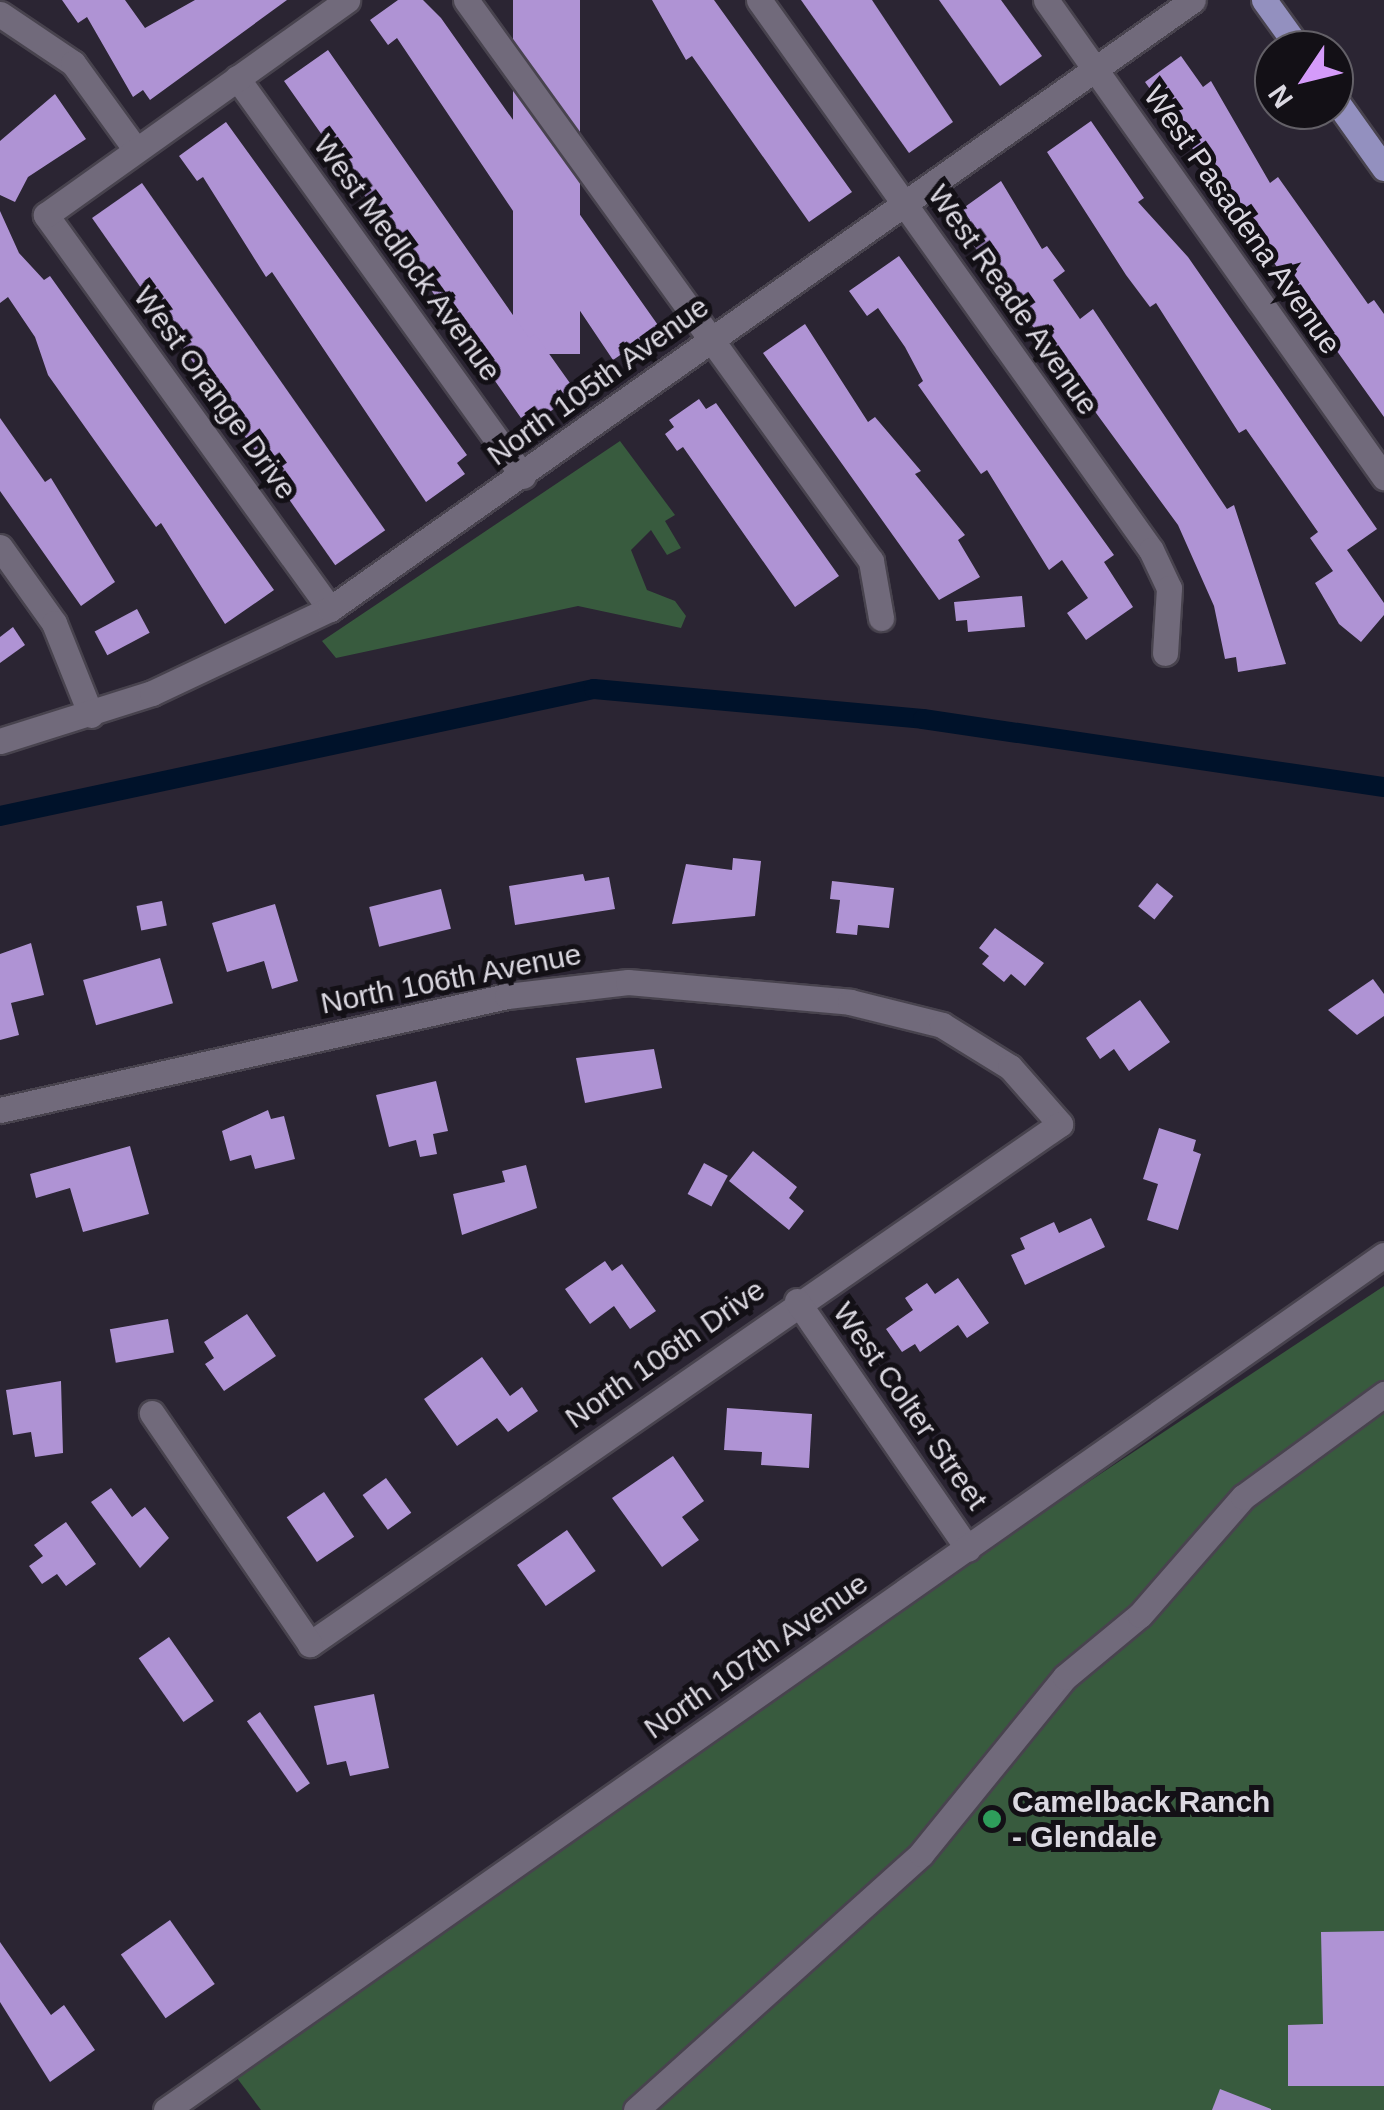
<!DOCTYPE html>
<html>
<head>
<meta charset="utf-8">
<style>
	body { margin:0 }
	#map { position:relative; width:1384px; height:2110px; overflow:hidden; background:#2b2533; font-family:Helvetica,sans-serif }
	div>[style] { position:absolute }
	.green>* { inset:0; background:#385b3e }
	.canal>* { height:20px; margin:-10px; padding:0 10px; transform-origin:10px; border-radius:10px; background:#00122a }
	.building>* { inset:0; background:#af93d4; transform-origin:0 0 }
	.roads { filter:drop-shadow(2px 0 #48434e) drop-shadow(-2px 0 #48434e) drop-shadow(0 2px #48434e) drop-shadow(0 -2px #48434e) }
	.minor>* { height:25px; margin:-12.5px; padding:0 12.5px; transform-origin:12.5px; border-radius:12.5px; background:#716a7b }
	.major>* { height:25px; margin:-12.5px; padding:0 12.5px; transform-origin:12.5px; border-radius:12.5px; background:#9390bf }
	.dots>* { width:28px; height:28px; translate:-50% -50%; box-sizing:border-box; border:5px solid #131016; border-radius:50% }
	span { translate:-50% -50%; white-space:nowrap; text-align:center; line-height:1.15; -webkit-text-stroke:10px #131016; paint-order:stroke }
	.street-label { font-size:30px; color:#dbd8e1 }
	.poi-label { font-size:30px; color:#dbd8e1; font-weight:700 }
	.left { translate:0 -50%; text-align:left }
	.north { position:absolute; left:1254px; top:30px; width:100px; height:100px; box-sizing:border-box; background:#131016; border:2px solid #636067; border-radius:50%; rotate:235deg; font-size:28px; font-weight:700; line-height:40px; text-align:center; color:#dbd8e1 }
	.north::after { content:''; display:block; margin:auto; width:35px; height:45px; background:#d59bfa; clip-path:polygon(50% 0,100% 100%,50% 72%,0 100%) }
</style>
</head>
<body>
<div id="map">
	<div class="green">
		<i style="clip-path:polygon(620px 441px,675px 515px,665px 521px,681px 548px,667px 555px,651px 530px,631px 550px,647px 590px,675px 601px,686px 616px,681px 628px,578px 606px,336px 658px,322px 641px)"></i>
		<i style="clip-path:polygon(1384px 1286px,1384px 2110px,261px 2110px,234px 2074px,966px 1563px)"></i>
	</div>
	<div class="canal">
		<i style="left:0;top:816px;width:607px;rotate:-12.07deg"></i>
		<i style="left:594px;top:689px;width:330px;rotate:5.2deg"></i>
		<i style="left:923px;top:719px;width:466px;rotate:8.4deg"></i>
	</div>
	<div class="building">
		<i style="clip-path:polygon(62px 0,125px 0,145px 28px,195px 0,287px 0,150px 100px,143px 90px,133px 97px,87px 17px,78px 23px)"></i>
		<i style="clip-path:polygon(398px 0,423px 0,441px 18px,660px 328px,613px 360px,397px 38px,388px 45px,370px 20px)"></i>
		<i style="left:513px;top:0;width:67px;height:354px"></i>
		<i style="clip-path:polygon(652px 0,714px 0,852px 192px,809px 222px,692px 56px,686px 60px)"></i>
		<i style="clip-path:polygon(801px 0,872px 0,953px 122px,909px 153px)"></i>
		<i style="clip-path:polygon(939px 0,1001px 0,1042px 56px,1000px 86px)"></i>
		<i style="clip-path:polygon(328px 50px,529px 338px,535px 334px,577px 393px,535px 422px,528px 413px,521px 418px,284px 81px)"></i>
		<i style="clip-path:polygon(1181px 56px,1203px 87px,1211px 81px,1270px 183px,1278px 177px,1368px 304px,1374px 300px,1384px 314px,1384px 417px,1145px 82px)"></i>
		<i style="clip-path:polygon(55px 94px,86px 139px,28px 177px,15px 202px,0 195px,0 141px)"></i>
		<i style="clip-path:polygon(1091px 121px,1144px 198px,1138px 202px,1188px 257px,1377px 529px,1347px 550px,1384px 603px,1384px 615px,1361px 642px,1339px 624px,1315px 583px,1333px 571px,1310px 538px,1318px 532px,1246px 429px,1239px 433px,1156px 303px,1150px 307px,1126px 275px,1047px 152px)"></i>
		<i style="clip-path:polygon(226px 122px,467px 455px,457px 463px,465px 474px,426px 502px,272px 272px,266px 277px,203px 177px,197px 181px,179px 156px)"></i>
		<i style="clip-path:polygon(1001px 181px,1042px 249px,1047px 246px,1065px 271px,1053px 280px,1080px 319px,1093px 309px,1227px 509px,1234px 505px,1286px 664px,1238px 672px,1236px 657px,1225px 659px,1214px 606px,1178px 525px,960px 227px,970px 220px,962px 209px)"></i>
		<i style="left:142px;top:183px;width:424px;height:61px;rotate:55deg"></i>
		<i style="clip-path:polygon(0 211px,19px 253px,44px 280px,50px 276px,274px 590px,225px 624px,161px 523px,156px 527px,48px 375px,35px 337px,8px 297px,0 303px)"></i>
		<i style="clip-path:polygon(899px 256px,1114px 555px,1104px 562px,1133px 607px,1086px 640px,1067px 613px,1088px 598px,1062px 560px,1049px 570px,987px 470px,981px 474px,918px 385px,923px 381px,905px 347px,878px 308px,867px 316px,849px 291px)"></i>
		<i style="clip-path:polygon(805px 324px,868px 422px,875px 417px,921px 471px,915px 474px,965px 535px,958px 540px,980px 577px,939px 600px,763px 353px)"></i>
		<i style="clip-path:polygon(699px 399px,706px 409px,716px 403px,839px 576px,795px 607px,683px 447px,677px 451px,665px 434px,674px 427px,669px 420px)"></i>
		<i style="clip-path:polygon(0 418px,45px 482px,51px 478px,115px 582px,81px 606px,0 491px)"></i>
		<i style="clip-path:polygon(1022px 596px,1025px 627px,968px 632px,967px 620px,956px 621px,954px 602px)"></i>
		<i style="left:137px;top:609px;width:27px;height:48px;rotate:62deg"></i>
		<i style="clip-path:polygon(13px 627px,25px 645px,0 663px,0 637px)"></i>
		<i style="clip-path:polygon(733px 858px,761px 861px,755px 916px,672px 924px,686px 864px,732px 870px)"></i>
		<i style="clip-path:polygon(583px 874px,585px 881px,609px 877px,615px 909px,515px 925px,509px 886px)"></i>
		<i style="clip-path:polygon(832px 881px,894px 888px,889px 928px,858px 925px,857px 935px,836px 933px,840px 900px,830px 899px)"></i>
		<i style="left:1157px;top:883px;width:21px;height:30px;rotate:39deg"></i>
		<i style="left:441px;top:889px;width:41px;height:74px;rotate:76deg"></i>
		<i style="left:162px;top:901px;width:25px;height:26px;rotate:79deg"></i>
		<i style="clip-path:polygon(275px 904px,298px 981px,272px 989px,264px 961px,227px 972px,212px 923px)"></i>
		<i style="clip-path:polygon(995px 928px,1044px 963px,1025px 986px,1011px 974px,1004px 982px,982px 964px,989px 956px,979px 948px)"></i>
		<i style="clip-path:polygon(31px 943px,44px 995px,11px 1003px,19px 1035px,0 1040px,0 954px)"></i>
		<i style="left:160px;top:958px;width:47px;height:80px;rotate:74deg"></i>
		<i style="clip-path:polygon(1373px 979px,1384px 994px,1384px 1016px,1357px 1035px,1328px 1010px)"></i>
		<i style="clip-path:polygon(1140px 1000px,1170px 1042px,1129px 1071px,1114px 1049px,1100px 1059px,1086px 1038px)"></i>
		<i style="clip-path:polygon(654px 1049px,662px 1088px,585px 1103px,576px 1058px)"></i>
		<i style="clip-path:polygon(436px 1081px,448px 1131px,433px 1134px,437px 1154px,420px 1157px,416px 1140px,389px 1147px,376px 1095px)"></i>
		<i style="clip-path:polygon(268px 1110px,271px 1119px,284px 1116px,295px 1159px,255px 1169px,251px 1155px,230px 1161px,222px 1131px)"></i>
		<i style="clip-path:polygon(1159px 1128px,1196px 1140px,1193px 1151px,1201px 1154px,1178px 1230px,1147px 1220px,1158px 1184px,1143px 1179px)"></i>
		<i style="clip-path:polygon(130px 1146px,149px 1214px,83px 1232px,70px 1188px,36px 1198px,30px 1174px)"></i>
		<i style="clip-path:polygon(753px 1151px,797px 1187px,789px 1198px,804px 1211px,789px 1230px,729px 1181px)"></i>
		<i style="left:704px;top:1163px;width:27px;height:35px;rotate:28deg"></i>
		<i style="clip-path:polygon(526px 1165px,537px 1208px,462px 1235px,453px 1194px,505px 1182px,502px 1171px)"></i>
		<i style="clip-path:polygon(1091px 1218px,1105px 1247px,1025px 1285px,1011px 1255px,1025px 1249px,1020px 1238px,1054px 1222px,1059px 1233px)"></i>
		<i style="clip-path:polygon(605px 1261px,612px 1271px,622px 1264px,656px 1311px,630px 1329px,614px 1306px,590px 1324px,565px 1289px)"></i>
		<i style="clip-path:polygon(958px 1278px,989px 1323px,967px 1338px,958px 1325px,920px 1352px,915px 1344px,902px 1352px,886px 1329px,913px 1310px,905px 1298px,927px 1283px,935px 1294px)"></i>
		<i style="clip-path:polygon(247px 1314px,276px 1356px,224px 1391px,205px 1364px,214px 1358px,204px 1342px)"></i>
		<i style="left:168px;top:1319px;width:34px;height:59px;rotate:80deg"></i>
		<i style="clip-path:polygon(482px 1357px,510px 1396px,522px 1387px,538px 1411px,508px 1432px,497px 1418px,457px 1446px,424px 1399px)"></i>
		<i style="clip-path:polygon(61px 1381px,63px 1453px,35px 1457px,31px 1432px,13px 1435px,6px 1390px)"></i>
		<i style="clip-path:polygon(727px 1408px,812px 1414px,809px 1468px,761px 1465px,762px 1452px,724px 1450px)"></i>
		<i style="clip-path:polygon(673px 1456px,704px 1501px,682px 1517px,699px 1540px,662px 1567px,612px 1498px)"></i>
		<i style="left:386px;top:1478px;width:43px;height:29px;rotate:54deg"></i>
		<i style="clip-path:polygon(111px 1488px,132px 1517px,145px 1507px,169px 1538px,140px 1568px,91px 1502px)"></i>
		<i style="left:324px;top:1492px;width:54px;height:45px;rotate:56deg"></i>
		<i style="clip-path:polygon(66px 1522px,96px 1564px,66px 1586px,57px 1574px,42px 1584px,29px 1566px,43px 1556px,34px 1545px)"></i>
		<i style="left:567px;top:1530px;width:50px;height:61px;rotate:55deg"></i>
		<i style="left:169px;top:1637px;width:78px;height:37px;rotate:55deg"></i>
		<i style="clip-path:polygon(374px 1694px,389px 1768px,350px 1776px,346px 1761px,327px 1765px,314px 1706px)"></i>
		<i style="left:260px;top:1712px;width:87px;height:16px;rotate:55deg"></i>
		<i style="left:170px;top:1920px;width:78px;height:60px;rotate:55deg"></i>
		<i style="clip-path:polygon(1384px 1931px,1384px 2086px,1288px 2086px,1288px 2025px,1323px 2024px,1321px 1932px)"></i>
		<i style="clip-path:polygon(0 1942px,51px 2015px,64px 2005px,95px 2050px,50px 2082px,0 2002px)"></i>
		<i style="clip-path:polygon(1220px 2089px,1271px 2109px,1271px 2110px,1212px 2110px)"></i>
	</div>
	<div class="roads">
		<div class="minor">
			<i style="left:466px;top:0;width:692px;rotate:54.17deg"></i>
			<i style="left:871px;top:561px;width:58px;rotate:80deg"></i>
			<i style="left:759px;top:0;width:675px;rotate:54.52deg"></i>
			<i style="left:1151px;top:550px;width:42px;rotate:64.7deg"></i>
			<i style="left:1169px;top:588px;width:65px;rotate:93.5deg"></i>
			<i style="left:1046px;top:0;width:585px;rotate:54.68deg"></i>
			<i style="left:0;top:14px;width:88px;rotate:33.9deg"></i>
			<i style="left:73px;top:63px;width:107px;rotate:54.1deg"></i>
			<i style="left:237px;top:78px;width:490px;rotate:54.3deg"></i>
			<i style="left:0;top:547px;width:93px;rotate:54.6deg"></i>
			<i style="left:54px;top:623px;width:99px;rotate:68.1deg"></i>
			<i style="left:330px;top:609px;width:486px;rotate:-125.8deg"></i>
			<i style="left:46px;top:215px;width:370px;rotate:-35.5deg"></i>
			<i style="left:0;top:741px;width:159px;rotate:-17.5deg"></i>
			<i style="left:152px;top:693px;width:197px;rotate:-25.3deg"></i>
			<i style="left:330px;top:609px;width:1056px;rotate:-35.21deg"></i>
			<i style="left:0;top:1110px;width:520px;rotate:-12.67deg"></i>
			<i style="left:507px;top:996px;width:122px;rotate:-6.6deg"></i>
			<i style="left:628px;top:982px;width:223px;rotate:5.1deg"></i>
			<i style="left:850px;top:1002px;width:95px;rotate:14deg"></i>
			<i style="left:942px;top:1025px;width:80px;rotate:31.7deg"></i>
			<i style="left:1010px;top:1067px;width:76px;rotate:48.7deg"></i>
			<i style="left:1060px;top:1124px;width:913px;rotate:145.27deg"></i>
			<i style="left:310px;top:1644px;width:280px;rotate:-124.4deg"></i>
			<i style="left:797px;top:1301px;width:301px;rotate:55.4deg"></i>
			<i style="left:166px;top:2110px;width:1488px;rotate:-35.07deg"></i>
			<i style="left:636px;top:2110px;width:383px;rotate:-41.9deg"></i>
			<i style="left:921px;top:1854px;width:228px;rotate:-50.9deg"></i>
			<i style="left:1065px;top:1677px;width:97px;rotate:-39.6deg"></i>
			<i style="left:1140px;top:1615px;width:157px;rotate:-48.9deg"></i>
			<i style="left:1243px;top:1497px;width:175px;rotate:-36.1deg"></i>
		</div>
		<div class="major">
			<i style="left:1264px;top:0;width:62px;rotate:54.2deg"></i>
			<i style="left:1334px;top:98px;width:86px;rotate:54.5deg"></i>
		</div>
	</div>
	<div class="dots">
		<i style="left:992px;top:1819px;background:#2e9e5b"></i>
	</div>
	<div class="street-label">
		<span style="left:1242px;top:220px;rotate:55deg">West Pasadena Avenue</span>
		<span style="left:407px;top:258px;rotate:54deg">West Medlock Avenue</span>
		<span style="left:1013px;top:300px;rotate:55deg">West Reade Avenue</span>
		<span style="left:598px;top:381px;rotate:-36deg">North 105th Avenue</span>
		<span style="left:215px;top:393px;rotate:54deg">West Orange Drive</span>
		<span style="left:451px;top:979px;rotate:-11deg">North 106th Avenue</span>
		<span style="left:665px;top:1354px;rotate:-35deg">North 106th Drive</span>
		<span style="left:910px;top:1406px;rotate:55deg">West Colter Street</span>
		<span style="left:756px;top:1656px;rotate:-35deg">North 107th Avenue</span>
	</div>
	<div class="poi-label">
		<span class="left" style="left:1012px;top:1819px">Camelback Ranch<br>- Glendale</span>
	</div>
	<div class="north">N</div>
</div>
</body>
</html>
